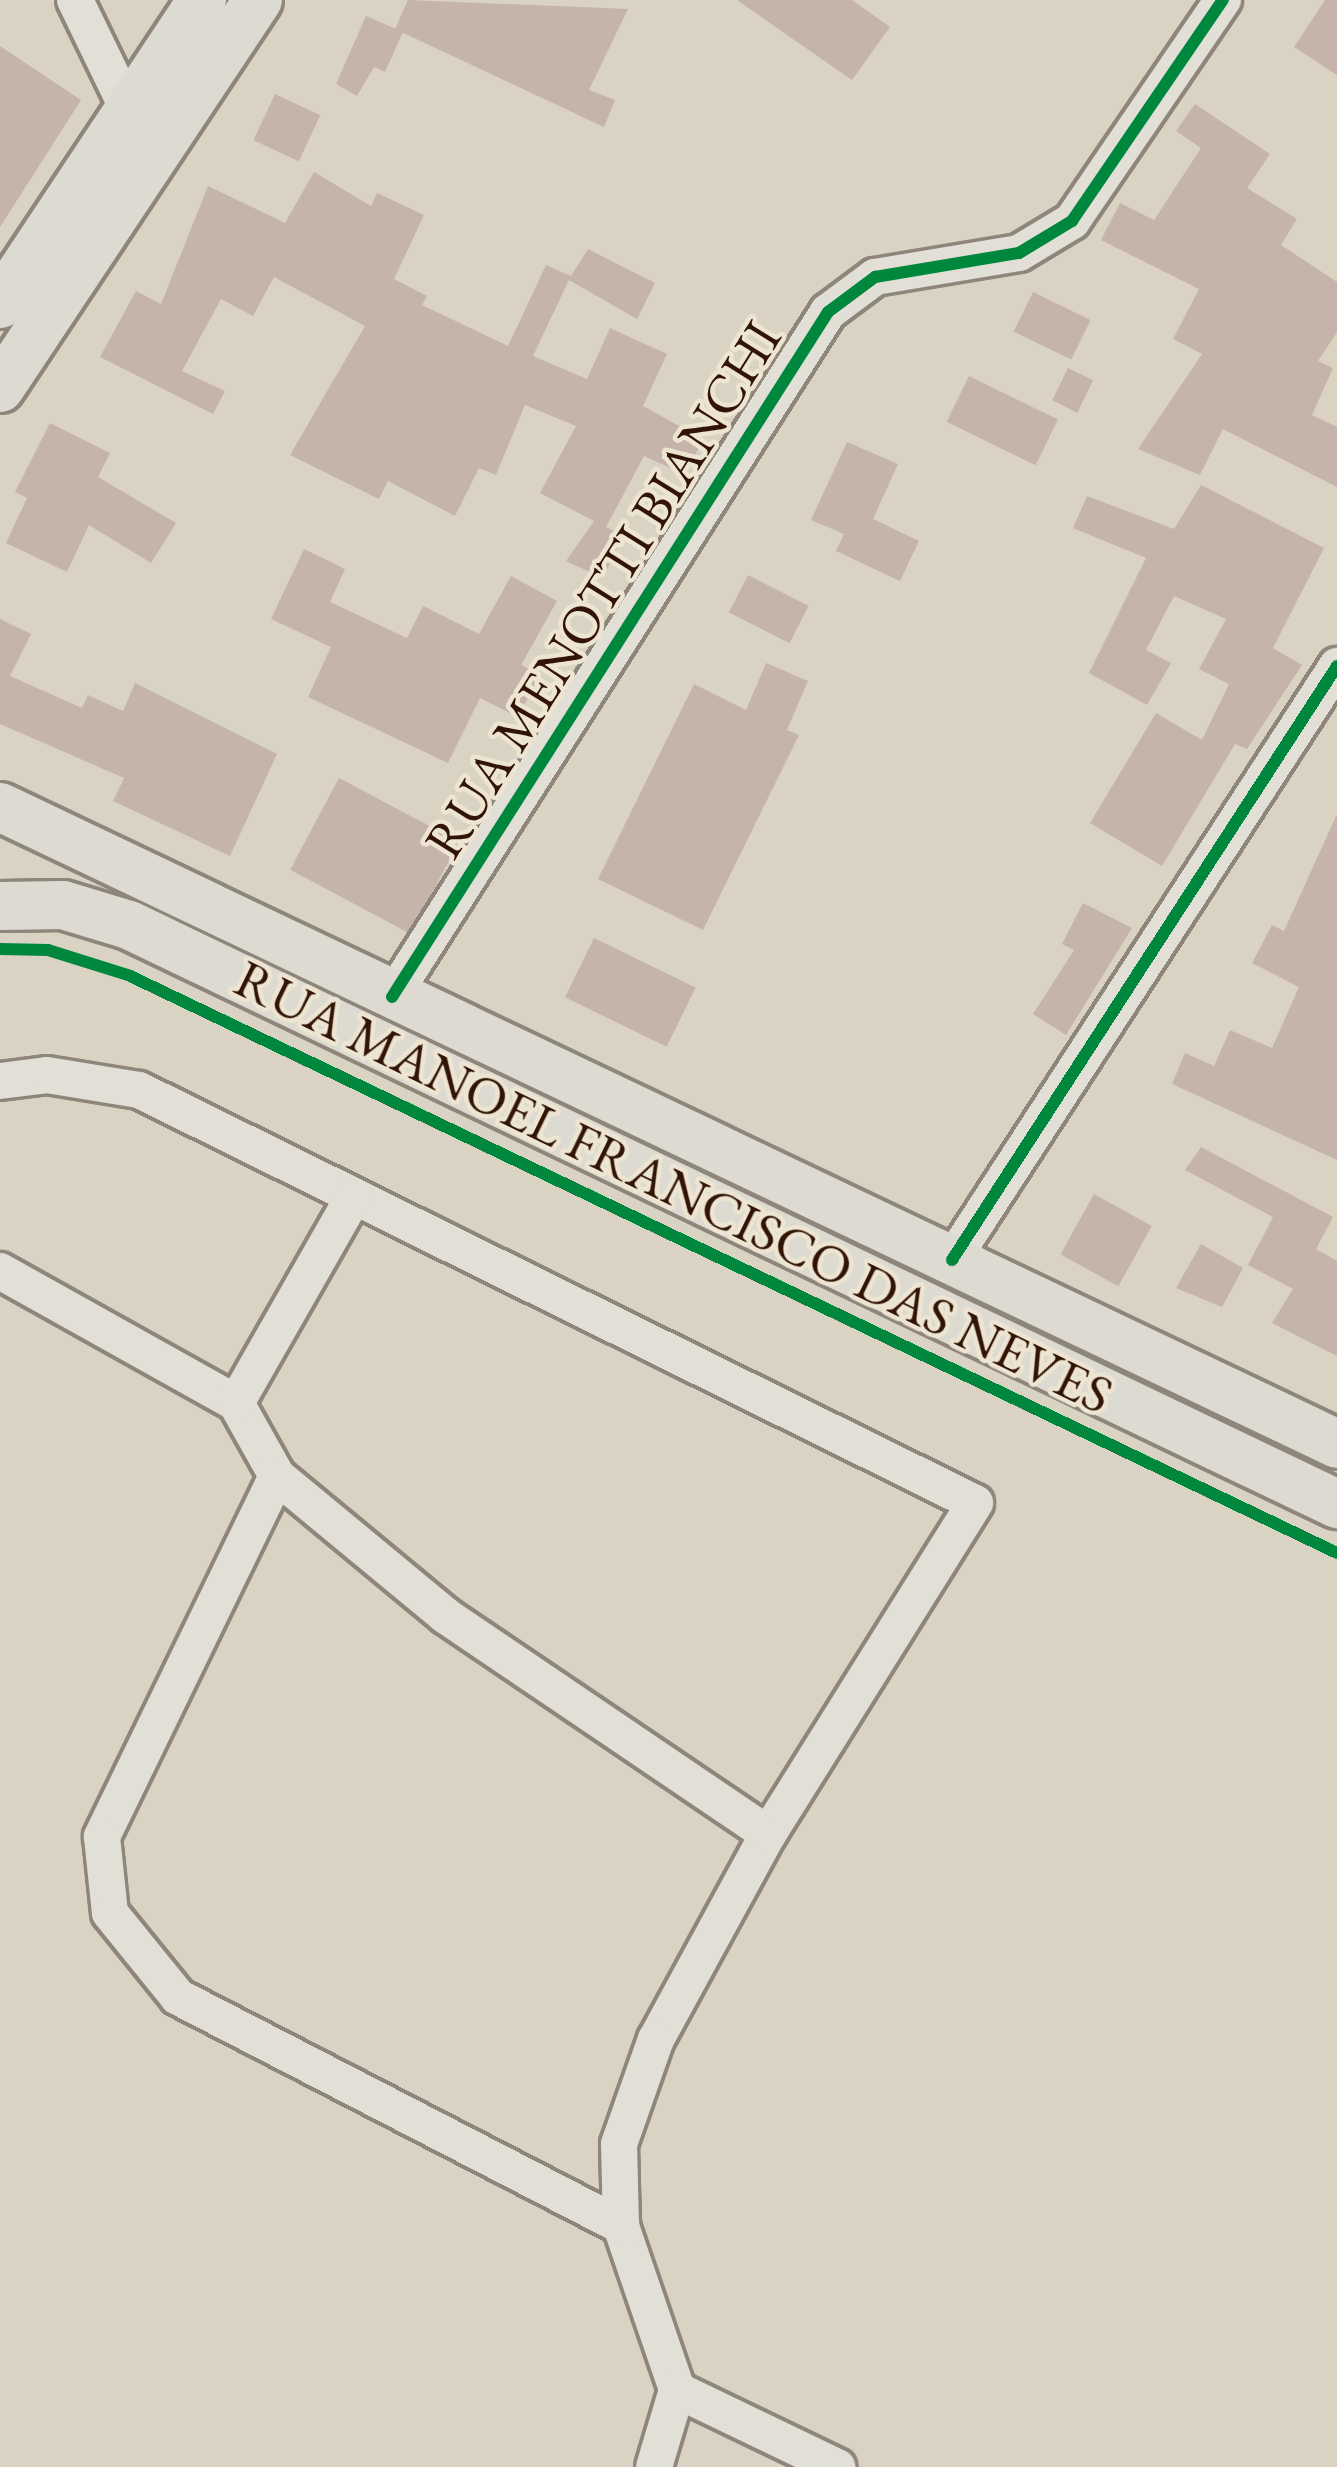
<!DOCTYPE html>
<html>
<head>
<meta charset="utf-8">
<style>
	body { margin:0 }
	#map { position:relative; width:1337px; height:2467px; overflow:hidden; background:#dad3c3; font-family:"EB Garamond",serif }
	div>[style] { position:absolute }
	.building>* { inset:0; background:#c5b4aa; transform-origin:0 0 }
	.roads { filter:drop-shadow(3px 0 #8e867b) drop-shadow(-3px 0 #8e867b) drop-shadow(0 3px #8e867b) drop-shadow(0 -3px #8e867b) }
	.minor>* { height:36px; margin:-18px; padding:0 18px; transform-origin:18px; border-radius:18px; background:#e2dfd7 }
	.major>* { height:48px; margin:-24px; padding:0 24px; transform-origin:24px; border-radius:24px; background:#dddad1 }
	.cycleway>* { height:12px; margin:-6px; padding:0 6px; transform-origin:6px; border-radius:6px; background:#00873e }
	span { translate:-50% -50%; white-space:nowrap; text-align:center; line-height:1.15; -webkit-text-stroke:9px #ede5d2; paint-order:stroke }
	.street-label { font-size:54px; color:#311405 }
</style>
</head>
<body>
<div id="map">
	<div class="building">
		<i style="clip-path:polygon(408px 0,628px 9px,589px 90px,615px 100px,604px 127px,395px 29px)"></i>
		<i style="clip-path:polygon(737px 0,852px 0,890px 27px,852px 80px)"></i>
		<i style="clip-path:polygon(1325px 0,1337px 0,1337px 75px,1294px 47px)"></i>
		<i style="clip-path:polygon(366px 16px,403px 32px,385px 72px,374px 67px,357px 96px,336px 84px)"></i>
		<i style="clip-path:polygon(0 46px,81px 100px,0 227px)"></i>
		<i style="left:275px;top:94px;width:50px;height:51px;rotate:25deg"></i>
		<i style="clip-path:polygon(1195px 104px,1270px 154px,1247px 188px,1297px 219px,1281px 245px,1337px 282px,1337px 332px,1318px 361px,1333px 368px,1312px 415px,1337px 427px,1337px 487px,1223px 429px,1200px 475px,1138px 449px,1202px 354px,1173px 339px,1199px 289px,1101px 240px,1120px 203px,1154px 220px,1201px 148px,1176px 131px)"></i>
		<i style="clip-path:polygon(314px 172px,371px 206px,377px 193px,424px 215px,394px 279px,427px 296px,422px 305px,508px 346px,546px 265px,571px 276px,588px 249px,655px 283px,637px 319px,569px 280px,533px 356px,587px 379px,610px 328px,667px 354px,643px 406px,703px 439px,686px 475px,644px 456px,606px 527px,623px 535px,603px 578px,566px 561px,594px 521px,540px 493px,576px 426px,525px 405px,496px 475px,479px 468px,455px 516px,388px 481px,379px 499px,290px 455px,365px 326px,274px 277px,253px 316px,221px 299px,182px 371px,225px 391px,213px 414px,100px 357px,136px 291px,161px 304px,208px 186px,285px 223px)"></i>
		<i style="left:1033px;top:292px;width:64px;height:44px;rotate:26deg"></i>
		<i style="left:1068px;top:368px;width:28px;height:36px;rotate:26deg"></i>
		<i style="left:969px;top:376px;width:99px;height:51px;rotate:26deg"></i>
		<i style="clip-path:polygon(50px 423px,110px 453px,98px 477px,176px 523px,151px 563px,89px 525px,67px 572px,6px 543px,27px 498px,15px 492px)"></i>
		<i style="clip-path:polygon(847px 442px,898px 464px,873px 519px,919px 541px,900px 581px,836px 551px,844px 534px,811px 520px)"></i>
		<i style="clip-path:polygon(1201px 485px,1324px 548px,1273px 648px,1302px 665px,1247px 749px,1235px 744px,1162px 866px,1090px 823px,1156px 713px,1202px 740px,1229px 684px,1199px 669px,1226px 619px,1174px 596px,1146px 650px,1171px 663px,1147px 705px,1089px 673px,1146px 558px,1073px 528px,1087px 496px,1174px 529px)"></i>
		<i style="clip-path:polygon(304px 549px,345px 569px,330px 602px,407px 638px,423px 606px,479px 634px,511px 576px,557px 601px,521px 665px,540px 674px,518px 717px,480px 698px,448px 763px,308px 697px,331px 647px,271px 619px)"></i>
		<i style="left:748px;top:575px;width:68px;height:42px;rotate:27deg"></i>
		<i style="clip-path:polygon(0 619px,31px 634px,10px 676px,82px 708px,88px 695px,123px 711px,135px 683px,277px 754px,230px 856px,113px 801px,124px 778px,0 724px)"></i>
		<i style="clip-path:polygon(766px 663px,808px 681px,787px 730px,799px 735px,703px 930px,598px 879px,694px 684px,746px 710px)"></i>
		<i style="left:339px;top:778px;width:136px;height:104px;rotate:28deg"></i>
		<i style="clip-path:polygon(1337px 814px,1337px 1160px,1172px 1084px,1185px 1053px,1214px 1066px,1230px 1030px,1272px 1048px,1299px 987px,1252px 963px,1272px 925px,1284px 931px)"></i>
		<i style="clip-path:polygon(1083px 903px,1132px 928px,1066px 1035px,1033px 1014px,1074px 950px,1062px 944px)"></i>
		<i style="left:594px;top:938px;width:113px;height:66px;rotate:26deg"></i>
		<i style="clip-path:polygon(1201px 1147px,1333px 1217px,1316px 1249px,1337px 1261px,1337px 1356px,1272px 1323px,1293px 1289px,1248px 1265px,1273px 1217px,1185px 1170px)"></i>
		<i style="left:1094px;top:1194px;width:66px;height:69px;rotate:29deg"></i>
		<i style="clip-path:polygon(1201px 1244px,1243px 1268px,1222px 1307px,1176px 1288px)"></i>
	</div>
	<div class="roads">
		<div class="minor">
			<i style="left:75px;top:0;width:114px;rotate:64.1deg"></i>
			<i style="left:392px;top:997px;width:812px;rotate:-57.52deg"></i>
			<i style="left:828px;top:312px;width:59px;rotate:-36.7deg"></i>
			<i style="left:875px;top:277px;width:146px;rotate:-9.5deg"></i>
			<i style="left:1019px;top:253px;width:62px;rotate:-31.1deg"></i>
			<i style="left:1072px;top:221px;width:268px;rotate:-55.7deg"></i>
			<i style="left:0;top:1081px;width:47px;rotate:-7.3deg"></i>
			<i style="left:47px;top:1075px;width:93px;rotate:9.3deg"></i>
			<i style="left:139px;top:1090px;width:932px;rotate:26.29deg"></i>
			<i style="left:975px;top:1503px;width:390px;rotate:122deg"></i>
			<i style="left:768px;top:1834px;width:234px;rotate:118.6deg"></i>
			<i style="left:656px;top:2039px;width:111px;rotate:109.4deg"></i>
			<i style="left:619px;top:2144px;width:82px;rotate:88.6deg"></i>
			<i style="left:621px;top:2226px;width:173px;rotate:71.1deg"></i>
			<i style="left:677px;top:2390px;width:80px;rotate:106.6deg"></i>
			<i style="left:952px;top:1260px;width:708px;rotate:-57.05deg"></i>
			<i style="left:0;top:1271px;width:270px;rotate:29.2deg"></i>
			<i style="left:236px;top:1403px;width:84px;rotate:60.7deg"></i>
			<i style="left:277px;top:1476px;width:219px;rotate:39.6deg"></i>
			<i style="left:446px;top:1616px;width:389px;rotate:34.1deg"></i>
			<i style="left:236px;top:1403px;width:238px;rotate:-60.3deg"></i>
			<i style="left:277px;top:1476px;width:401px;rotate:115.9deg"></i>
			<i style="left:102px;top:1837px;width:76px;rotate:84deg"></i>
			<i style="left:110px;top:1913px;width:108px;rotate:51deg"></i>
			<i style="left:178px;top:1997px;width:499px;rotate:27.3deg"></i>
			<i style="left:677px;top:2390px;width:178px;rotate:25.7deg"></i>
		</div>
		<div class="major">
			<i style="left:0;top:304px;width:365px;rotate:-56.4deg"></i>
			<i style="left:0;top:388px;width:466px;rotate:-56.4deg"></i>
			<i style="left:0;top:807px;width:1481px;rotate:25.47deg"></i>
			<i style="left:0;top:906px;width:63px;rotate:-0.9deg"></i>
			<i style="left:63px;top:905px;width:69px;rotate:16.9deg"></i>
			<i style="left:129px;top:925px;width:1340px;rotate:25.61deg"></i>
		</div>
	</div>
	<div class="cycleway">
		<i style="left:0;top:949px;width:48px;rotate:1.2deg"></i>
		<i style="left:48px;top:950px;width:84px;rotate:17.4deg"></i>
		<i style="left:128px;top:975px;width:1340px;rotate:25.55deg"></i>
		<i style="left:392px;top:997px;width:812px;rotate:-57.52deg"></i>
		<i style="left:828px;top:312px;width:59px;rotate:-36.7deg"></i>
		<i style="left:875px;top:277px;width:146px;rotate:-9.5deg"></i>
		<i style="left:1019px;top:253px;width:62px;rotate:-31.1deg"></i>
		<i style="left:1072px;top:221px;width:268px;rotate:-55.7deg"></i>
		<i style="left:952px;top:1260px;width:708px;rotate:-57.05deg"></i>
	</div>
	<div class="street-label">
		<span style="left:602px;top:589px;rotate:-58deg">RUA MENOTTI BIANCHI</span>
		<span style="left:674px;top:1186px;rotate:26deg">RUA MANOEL FRANCISCO DAS NEVES</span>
	</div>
</div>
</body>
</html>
